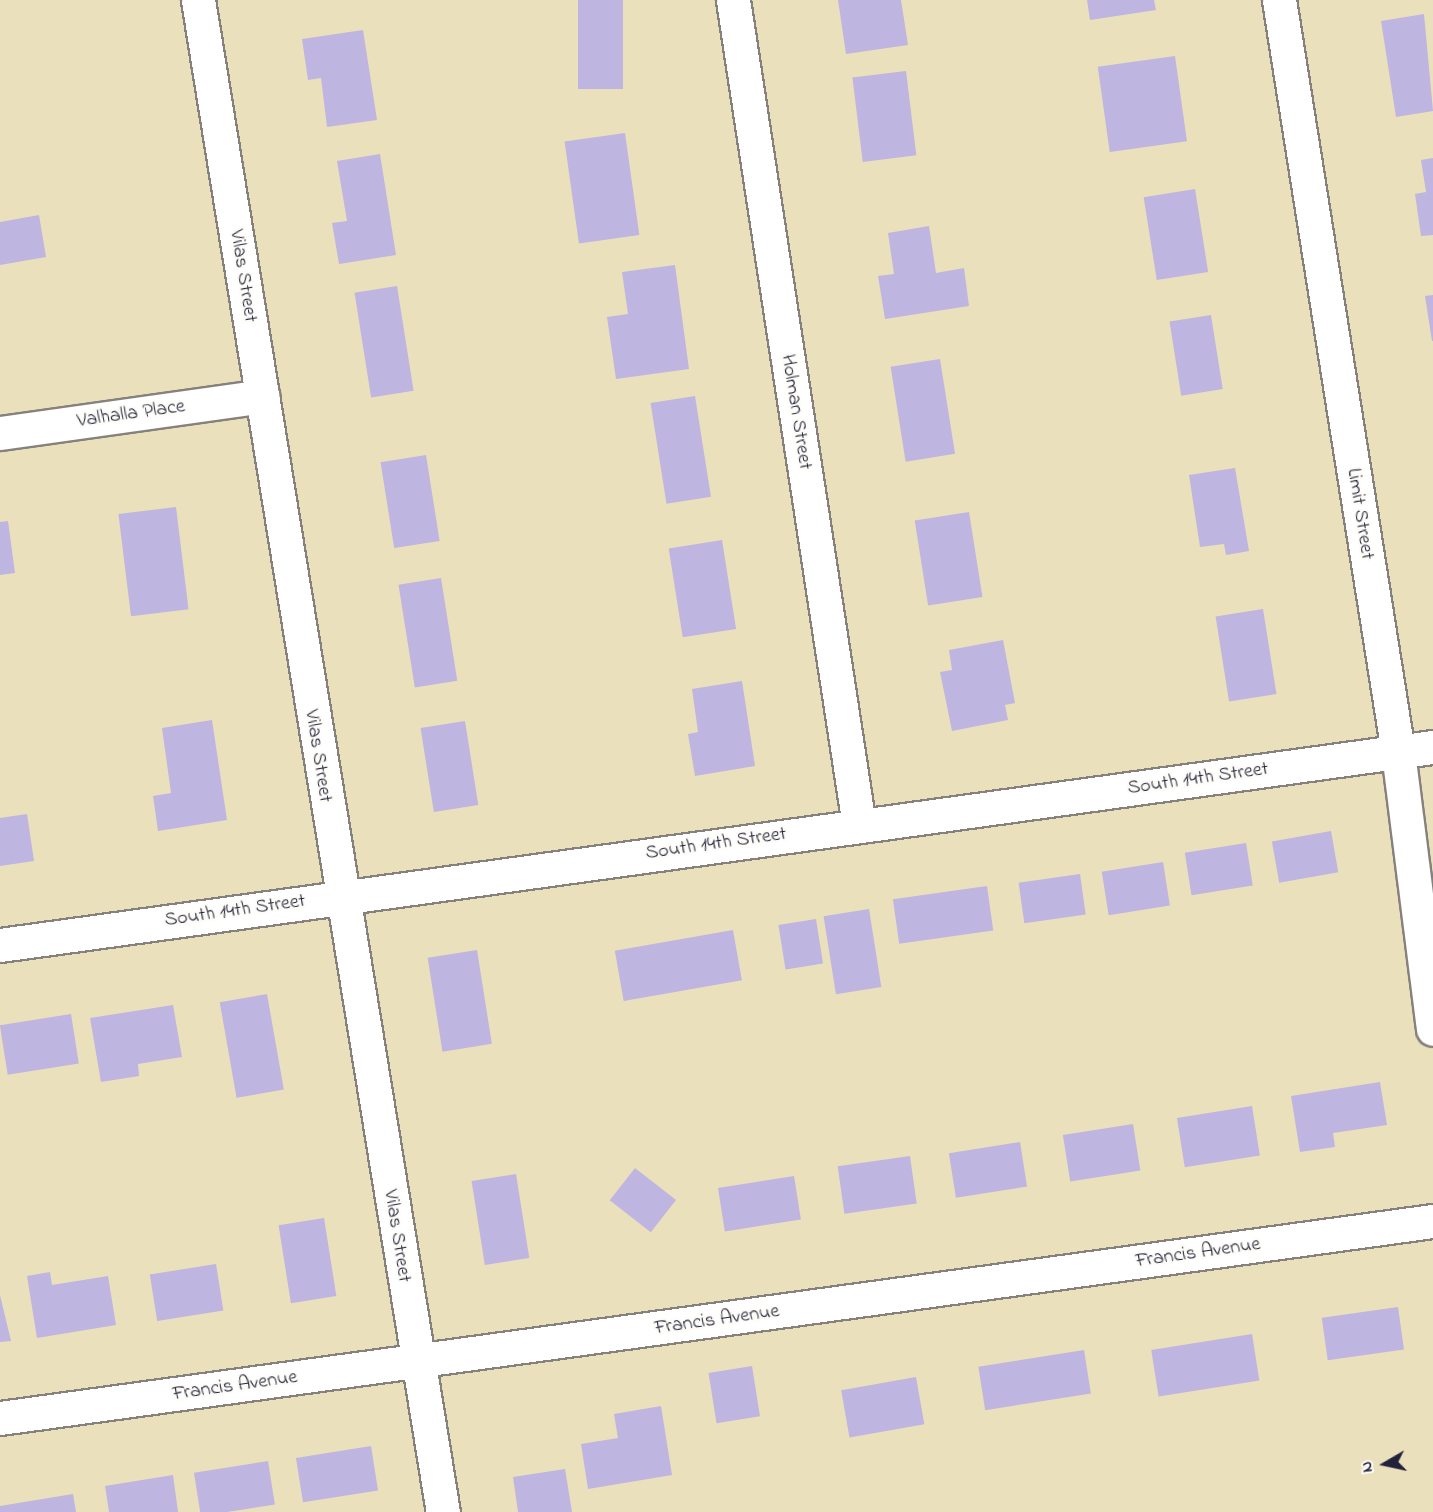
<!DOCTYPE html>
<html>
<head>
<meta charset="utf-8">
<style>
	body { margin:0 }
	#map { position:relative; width:1433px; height:1512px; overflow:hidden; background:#ebe0bc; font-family:"Indie Flower",sans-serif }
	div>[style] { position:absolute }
	.building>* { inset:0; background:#beb5e0; transform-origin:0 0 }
	.roads { filter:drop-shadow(2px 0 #86817c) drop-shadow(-2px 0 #86817c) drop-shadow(0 2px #86817c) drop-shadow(0 -2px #86817c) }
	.minor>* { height:33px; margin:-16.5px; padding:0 16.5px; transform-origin:16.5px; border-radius:16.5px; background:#fff }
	span { translate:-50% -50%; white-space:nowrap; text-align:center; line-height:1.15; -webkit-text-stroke:5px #fdfcf7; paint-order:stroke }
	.street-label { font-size:20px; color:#22223b }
	.north { position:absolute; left:1355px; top:1434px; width:60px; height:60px; -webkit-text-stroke:4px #fdfcf7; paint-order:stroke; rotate:261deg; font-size:16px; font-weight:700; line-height:24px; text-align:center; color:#22223b }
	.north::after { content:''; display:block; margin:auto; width:21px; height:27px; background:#22223b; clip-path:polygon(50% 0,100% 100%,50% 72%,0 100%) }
</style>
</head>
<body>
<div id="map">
	<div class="building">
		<i style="left:578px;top:0;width:45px;height:89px"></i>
		<i style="clip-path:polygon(838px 0,901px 0,908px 45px,846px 54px)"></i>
		<i style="clip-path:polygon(1087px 0,1154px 0,1156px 10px,1090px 20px)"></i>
		<i style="clip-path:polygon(1424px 14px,1433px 111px,1396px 117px,1381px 21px)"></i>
		<i style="clip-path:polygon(363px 30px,377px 120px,327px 127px,321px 78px,308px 80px,302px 39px)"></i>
		<i style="left:1175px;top:56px;width:86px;height:78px;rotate:82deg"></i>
		<i style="left:906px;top:71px;width:85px;height:54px;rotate:83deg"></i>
		<i style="left:625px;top:133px;width:103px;height:61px;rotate:82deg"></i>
		<i style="clip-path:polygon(380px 154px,396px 255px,339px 264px,332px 223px,347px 221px,337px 161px)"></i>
		<i style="clip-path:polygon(1433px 158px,1433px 235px,1421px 236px,1415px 194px,1426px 192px,1421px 160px)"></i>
		<i style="left:1195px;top:189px;width:84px;height:52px;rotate:81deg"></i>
		<i style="clip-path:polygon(39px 215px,46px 257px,0 265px,0 222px)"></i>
		<i style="clip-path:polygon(929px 226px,936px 273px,964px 268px,969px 306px,885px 319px,878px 276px,894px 274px,888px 233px)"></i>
		<i style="clip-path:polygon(675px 265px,689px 369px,616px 379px,607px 317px,628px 314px,622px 272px)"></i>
		<i style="left:397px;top:286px;width:106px;height:43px;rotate:81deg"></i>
		<i style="clip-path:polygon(1433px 295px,1433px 341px,1432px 341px,1425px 296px)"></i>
		<i style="left:1211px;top:315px;width:75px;height:42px;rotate:81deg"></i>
		<i style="left:940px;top:359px;width:96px;height:50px;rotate:81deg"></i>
		<i style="left:695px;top:396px;width:102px;height:45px;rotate:81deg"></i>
		<i style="left:426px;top:455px;width:87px;height:46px;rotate:81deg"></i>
		<i style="clip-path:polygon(1235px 468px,1249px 551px,1226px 555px,1224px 544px,1200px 547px,1189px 475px)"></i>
		<i style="left:176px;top:507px;width:103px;height:58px;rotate:83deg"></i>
		<i style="left:969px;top:512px;width:86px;height:55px;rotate:81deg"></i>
		<i style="clip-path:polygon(8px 521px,15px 573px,0 575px,0 522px)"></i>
		<i style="left:722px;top:540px;width:90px;height:54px;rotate:81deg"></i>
		<i style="left:441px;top:578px;width:104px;height:43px;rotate:81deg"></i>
		<i style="left:1263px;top:609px;width:86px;height:48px;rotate:81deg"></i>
		<i style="clip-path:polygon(1003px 640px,1015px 703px,1005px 705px,1008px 720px,952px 731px,940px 672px,952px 670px,949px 650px)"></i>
		<i style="clip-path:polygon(742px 681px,755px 766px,695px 776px,688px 734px,698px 732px,692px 689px)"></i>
		<i style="clip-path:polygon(212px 720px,227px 820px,158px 831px,153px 796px,171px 793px,162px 728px)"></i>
		<i style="left:465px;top:721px;width:85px;height:45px;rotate:81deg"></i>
		<i style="clip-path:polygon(27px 814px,34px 861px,0 866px,0 818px)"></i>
		<i style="left:1331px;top:831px;width:42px;height:60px;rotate:80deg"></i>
		<i style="left:1246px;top:843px;width:43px;height:62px;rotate:81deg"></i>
		<i style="left:1163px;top:862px;width:44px;height:62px;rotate:81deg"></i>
		<i style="left:1080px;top:874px;width:41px;height:62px;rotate:82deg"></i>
		<i style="left:987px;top:886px;width:45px;height:95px;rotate:82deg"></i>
		<i style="left:869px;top:909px;width:79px;height:46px;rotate:81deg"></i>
		<i style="left:816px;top:919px;width:45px;height:38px;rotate:81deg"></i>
		<i style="left:733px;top:930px;width:51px;height:120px;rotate:80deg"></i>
		<i style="left:477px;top:950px;width:95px;height:50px;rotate:81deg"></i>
		<i style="left:267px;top:994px;width:97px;height:48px;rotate:80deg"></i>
		<i style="clip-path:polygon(173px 1005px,182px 1057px,138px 1064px,139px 1076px,101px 1082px,90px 1018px)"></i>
		<i style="left:71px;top:1014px;width:50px;height:72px;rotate:81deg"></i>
		<i style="clip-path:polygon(1380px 1082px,1387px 1125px,1333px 1133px,1335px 1147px,1300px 1152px,1291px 1096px)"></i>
		<i style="left:1252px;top:1106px;width:50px;height:76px;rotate:81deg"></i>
		<i style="left:1133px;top:1124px;width:47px;height:71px;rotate:81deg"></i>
		<i style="left:1020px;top:1142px;width:45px;height:72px;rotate:81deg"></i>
		<i style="left:910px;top:1156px;width:48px;height:73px;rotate:82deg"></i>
		<i style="left:635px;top:1168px;width:52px;height:41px;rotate:38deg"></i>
		<i style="left:516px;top:1174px;width:85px;height:45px;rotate:81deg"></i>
		<i style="left:794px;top:1176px;width:44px;height:77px;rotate:81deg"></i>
		<i style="left:324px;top:1218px;width:79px;height:46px;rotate:81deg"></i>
		<i style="left:216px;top:1264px;width:47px;height:67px;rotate:81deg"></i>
		<i style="clip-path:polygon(50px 1272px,52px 1285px,108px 1276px,116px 1325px,37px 1338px,27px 1276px)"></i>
		<i style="clip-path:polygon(0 1295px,11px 1341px,0 1342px)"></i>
		<i style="left:1398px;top:1307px;width:43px;height:77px;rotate:82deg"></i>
		<i style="left:1252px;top:1334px;width:47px;height:102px;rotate:81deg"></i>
		<i style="left:1084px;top:1350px;width:44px;height:107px;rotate:81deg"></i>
		<i style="left:752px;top:1366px;width:51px;height:44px;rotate:81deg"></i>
		<i style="left:916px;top:1377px;width:48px;height:76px;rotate:80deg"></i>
		<i style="clip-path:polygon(661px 1406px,672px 1475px,588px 1489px,581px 1444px,618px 1438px,614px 1414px)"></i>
		<i style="left:371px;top:1446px;width:45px;height:76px;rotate:81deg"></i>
		<i style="left:268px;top:1461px;width:44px;height:75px;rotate:81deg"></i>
		<i style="clip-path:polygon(565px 1469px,572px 1512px,518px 1512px,513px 1477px)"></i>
		<i style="clip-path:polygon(173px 1475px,178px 1512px,109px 1512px,105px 1486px)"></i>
		<i style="clip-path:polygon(73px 1494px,76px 1512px,0 1512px,0 1506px)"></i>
	</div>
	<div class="roads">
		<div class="minor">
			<i style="left:198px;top:0;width:1532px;rotate:80.8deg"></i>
			<i style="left:733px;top:0;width:835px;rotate:81.32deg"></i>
			<i style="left:1279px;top:0;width:761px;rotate:81.01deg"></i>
			<i style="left:1398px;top:752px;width:279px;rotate:82.8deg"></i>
			<i style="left:0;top:433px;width:265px;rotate:-8deg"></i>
			<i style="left:0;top:945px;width:1447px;rotate:-7.87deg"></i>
			<i style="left:0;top:1418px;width:1446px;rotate:-7.83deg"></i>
		</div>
	</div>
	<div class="street-label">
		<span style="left:243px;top:276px;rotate:81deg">Vilas Street</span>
		<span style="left:796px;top:412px;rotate:81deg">Holman Street</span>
		<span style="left:131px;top:414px;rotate:-8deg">Valhalla Place</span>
		<span style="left:1360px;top:514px;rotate:81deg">Limit Street</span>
		<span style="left:318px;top:756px;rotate:81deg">Vilas Street</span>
		<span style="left:1198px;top:779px;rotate:-8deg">South 14th Street</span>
		<span style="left:716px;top:844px;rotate:-8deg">South 14th Street</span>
		<span style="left:235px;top:911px;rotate:-8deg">South 14th Street</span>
		<span style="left:397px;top:1236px;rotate:81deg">Vilas Street</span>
		<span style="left:1198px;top:1253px;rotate:-8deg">Francis Avenue</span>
		<span style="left:717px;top:1320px;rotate:-8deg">Francis Avenue</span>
		<span style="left:235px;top:1386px;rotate:-8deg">Francis Avenue</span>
	</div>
	<div class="north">N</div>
</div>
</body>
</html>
